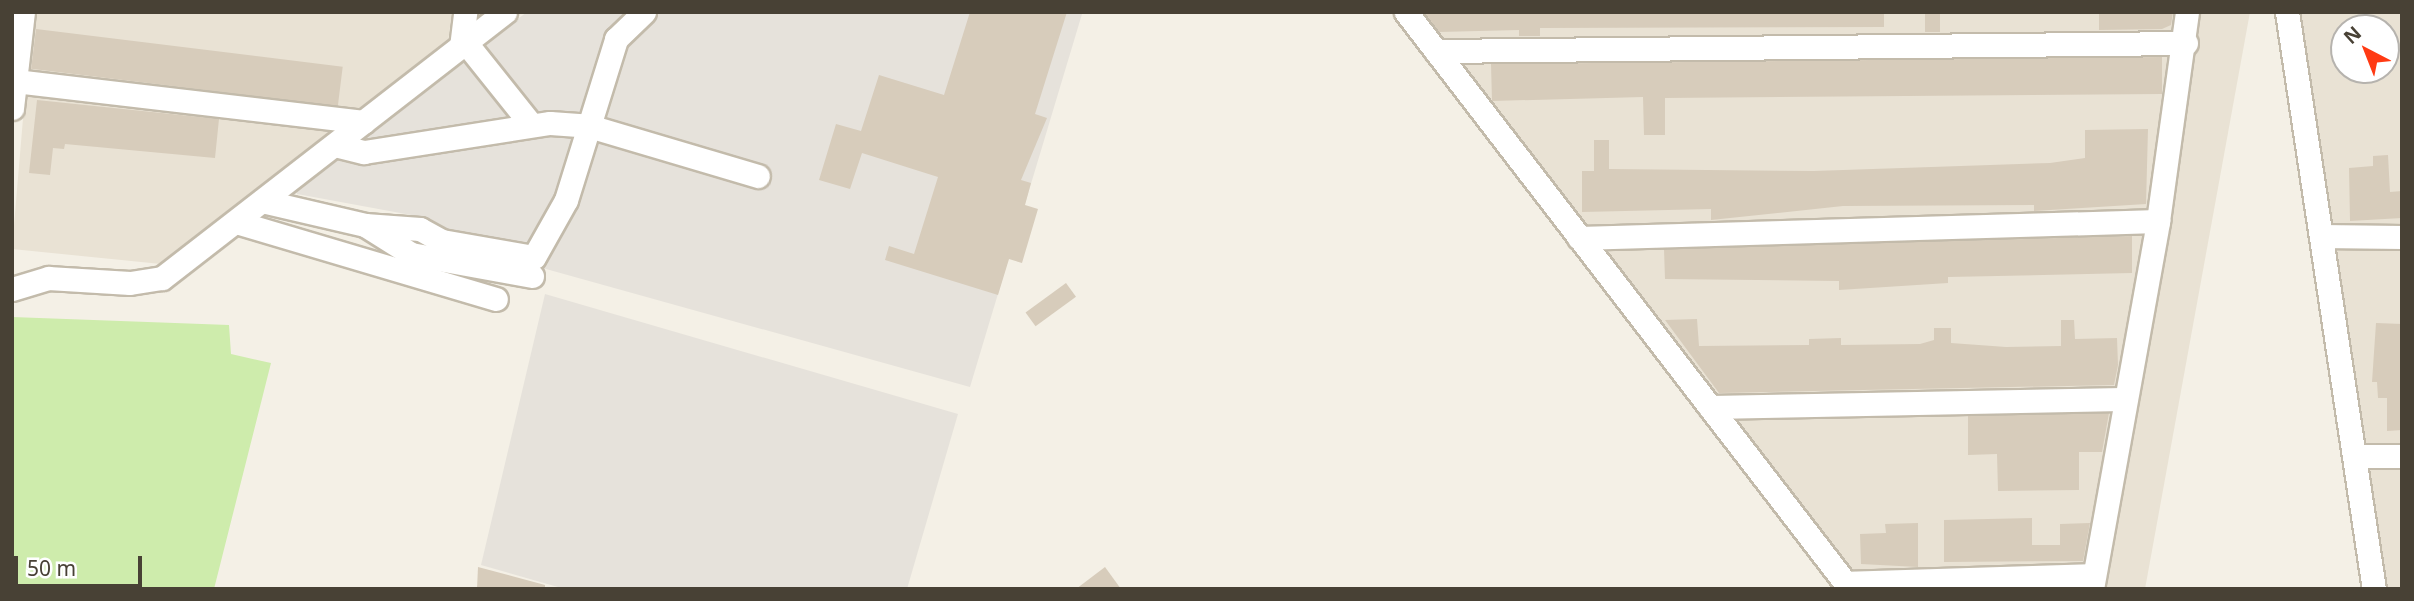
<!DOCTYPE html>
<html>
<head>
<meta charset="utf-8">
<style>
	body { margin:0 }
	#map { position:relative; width:2414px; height:601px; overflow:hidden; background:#f4f0e6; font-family:"Noto Sans",sans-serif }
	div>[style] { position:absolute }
	.residential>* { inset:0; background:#e9e2d4 }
	.industrial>* { inset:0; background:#e6e2db }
	.green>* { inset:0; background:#ceecac }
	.building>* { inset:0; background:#d7ccbb; transform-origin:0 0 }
	.roads { filter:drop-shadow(2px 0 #c3bbab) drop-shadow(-2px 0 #c3bbab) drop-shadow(0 2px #c3bbab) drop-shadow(0 -2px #c3bbab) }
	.minor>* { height:23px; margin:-11.5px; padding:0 11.5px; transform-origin:11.5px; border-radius:11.5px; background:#fff }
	span { translate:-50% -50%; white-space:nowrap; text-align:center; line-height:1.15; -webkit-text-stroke:7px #fff; paint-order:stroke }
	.frame { position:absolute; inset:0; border:14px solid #484135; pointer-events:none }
	.north { position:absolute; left:2330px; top:14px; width:70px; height:70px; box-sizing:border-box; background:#fff; border:2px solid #b6b3ae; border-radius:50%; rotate:318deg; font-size:19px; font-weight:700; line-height:28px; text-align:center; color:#484135 }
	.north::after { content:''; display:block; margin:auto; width:24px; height:32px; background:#ff3a13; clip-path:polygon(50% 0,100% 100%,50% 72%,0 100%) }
	.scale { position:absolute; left:14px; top:556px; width:128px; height:32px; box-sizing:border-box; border:4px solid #484135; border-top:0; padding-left:9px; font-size:21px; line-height:24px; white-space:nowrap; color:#484135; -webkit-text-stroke:5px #fff; paint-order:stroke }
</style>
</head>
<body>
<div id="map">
	<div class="residential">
		<i style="clip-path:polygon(32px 12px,452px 12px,448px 42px,161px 264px,12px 249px)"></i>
		<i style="clip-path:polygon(1391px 12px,2250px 12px,2145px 589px,1832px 589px)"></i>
		<i style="clip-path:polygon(evenodd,2301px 12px,2402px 12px,2402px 589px,2379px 589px,2301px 12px,2344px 28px,2386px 28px,2386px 70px,2344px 70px,2344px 28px)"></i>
	</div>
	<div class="industrial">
		<i style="clip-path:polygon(527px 12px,1082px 14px,970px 387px,546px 269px,418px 250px,422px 217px,297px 194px,295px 189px)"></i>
		<i style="clip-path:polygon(545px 294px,958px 414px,907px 589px,565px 589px,481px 565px)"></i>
	</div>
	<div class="green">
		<i style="clip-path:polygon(12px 317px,229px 325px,231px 354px,271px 363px,214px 589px,12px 589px)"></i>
	</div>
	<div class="building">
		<i style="clip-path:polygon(970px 12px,1067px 12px,1035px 114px,1047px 118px,1021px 180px,1031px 183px,1025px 205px,1038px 209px,1022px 263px,1009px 259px,998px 295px,885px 260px,889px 246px,914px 254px,938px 177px,862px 153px,850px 189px,819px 180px,836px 124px,861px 131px,879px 75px,944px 95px)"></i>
		<i style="clip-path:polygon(1424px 12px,1884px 12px,1884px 27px,1540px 28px,1540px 36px,1519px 36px,1519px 30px,1439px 32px)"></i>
		<i style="left:1925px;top:12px;width:15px;height:20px"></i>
		<i style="clip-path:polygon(2099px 12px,2173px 12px,2171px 25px,2162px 29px,2099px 30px)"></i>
		<i style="left:36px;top:29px;width:309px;height:40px;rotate:7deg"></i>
		<i style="clip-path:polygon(2162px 57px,2162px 94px,1665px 98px,1665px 135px,1644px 135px,1643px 97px,1492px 101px,1491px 64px)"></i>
		<i style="clip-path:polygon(37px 100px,219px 119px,215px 158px,65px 144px,64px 149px,53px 148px,50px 175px,29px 173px)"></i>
		<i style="clip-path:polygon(2148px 129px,2146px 204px,2034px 211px,2034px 205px,1843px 206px,1711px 220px,1711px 209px,1582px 212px,1582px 171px,1594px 171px,1594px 140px,1609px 140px,1609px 169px,1814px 171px,2050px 163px,2085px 158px,2085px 130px)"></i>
		<i style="clip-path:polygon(2388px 155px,2390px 192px,2402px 191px,2402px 218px,2350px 221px,2349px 168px,2373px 166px,2373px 156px)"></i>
		<i style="clip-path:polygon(2132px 236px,2132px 273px,1948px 277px,1948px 283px,1839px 290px,1839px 281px,1665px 279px,1664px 249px)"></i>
		<i style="left:1066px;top:283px;width:17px;height:50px;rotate:54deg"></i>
		<i style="clip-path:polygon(1697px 319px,1699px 346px,1809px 345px,1809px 339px,1841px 338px,1841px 345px,1920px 344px,1934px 340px,1934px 328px,1951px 328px,1951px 343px,2006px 347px,2061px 346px,2061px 320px,2074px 320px,2075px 339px,2117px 338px,2118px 365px,2114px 385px,1719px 393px,1665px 320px)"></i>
		<i style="clip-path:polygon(2376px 323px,2402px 324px,2402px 430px,2387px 431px,2387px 398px,2378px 398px,2377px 382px,2372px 382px)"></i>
		<i style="clip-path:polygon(2109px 413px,2102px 452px,2079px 452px,2079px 490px,1998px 491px,1997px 454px,1968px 455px,1968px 416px)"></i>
		<i style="clip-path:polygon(2032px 518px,2032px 545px,2060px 545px,2060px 524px,2090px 523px,2083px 561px,1944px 562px,1944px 520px)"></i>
		<i style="clip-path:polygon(1918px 523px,1918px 567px,1861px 564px,1860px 534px,1886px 533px,1885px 524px)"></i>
		<i style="clip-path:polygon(478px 567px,545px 585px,545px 589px,477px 589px)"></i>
		<i style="clip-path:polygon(1105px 567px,1121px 589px,1076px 589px)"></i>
	</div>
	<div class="roads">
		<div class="minor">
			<i style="left:1406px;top:12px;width:728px;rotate:52.42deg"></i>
			<i style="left:2287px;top:12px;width:584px;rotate:81.43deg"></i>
			<i style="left:466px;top:43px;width:101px;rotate:51.4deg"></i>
			<i style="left:461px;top:47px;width:35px;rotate:-83deg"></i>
			<i style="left:1436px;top:51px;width:750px;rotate:-0.61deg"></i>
			<i style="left:15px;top:81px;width:351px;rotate:6.7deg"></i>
			<i style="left:12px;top:108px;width:97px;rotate:-83.5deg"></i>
			<i style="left:335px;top:145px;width:30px;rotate:14deg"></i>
			<i style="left:364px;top:152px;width:188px;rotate:-8.9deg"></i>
			<i style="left:550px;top:123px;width:39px;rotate:4deg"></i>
			<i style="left:589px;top:126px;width:176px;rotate:16.5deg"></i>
			<i style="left:262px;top:201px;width:106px;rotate:13.1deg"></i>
			<i style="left:365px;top:225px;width:54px;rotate:32.2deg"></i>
			<i style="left:411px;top:254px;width:123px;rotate:10.3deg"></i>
			<i style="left:236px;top:222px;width:271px;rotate:16.5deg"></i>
			<i style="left:365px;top:225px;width:55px;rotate:4.2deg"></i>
			<i style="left:420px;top:229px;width:25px;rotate:29deg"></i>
			<i style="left:442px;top:241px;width:93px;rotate:9.9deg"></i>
			<i style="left:534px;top:257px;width:65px;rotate:-60.7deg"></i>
			<i style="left:566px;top:200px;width:169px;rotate:-72.7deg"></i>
			<i style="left:616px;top:39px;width:39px;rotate:-44deg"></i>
			<i style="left:2321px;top:236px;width:81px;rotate:0.7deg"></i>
			<i style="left:1579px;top:238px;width:579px;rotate:-1.68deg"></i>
			<i style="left:12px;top:289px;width:38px;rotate:-17deg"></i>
			<i style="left:48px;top:278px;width:82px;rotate:3.5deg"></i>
			<i style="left:130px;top:283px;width:32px;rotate:-9deg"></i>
			<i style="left:162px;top:278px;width:434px;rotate:-37.8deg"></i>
			<i style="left:1710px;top:407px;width:414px;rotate:-1.1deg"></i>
			<i style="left:2356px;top:456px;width:46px"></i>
			<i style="left:1845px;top:583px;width:248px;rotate:-1.8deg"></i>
			<i style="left:2092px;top:589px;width:374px;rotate:-79.8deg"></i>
			<i style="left:2158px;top:221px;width:211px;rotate:-82.1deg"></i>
		</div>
	</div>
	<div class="frame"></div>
	<div class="north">N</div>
	<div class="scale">50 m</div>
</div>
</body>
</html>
